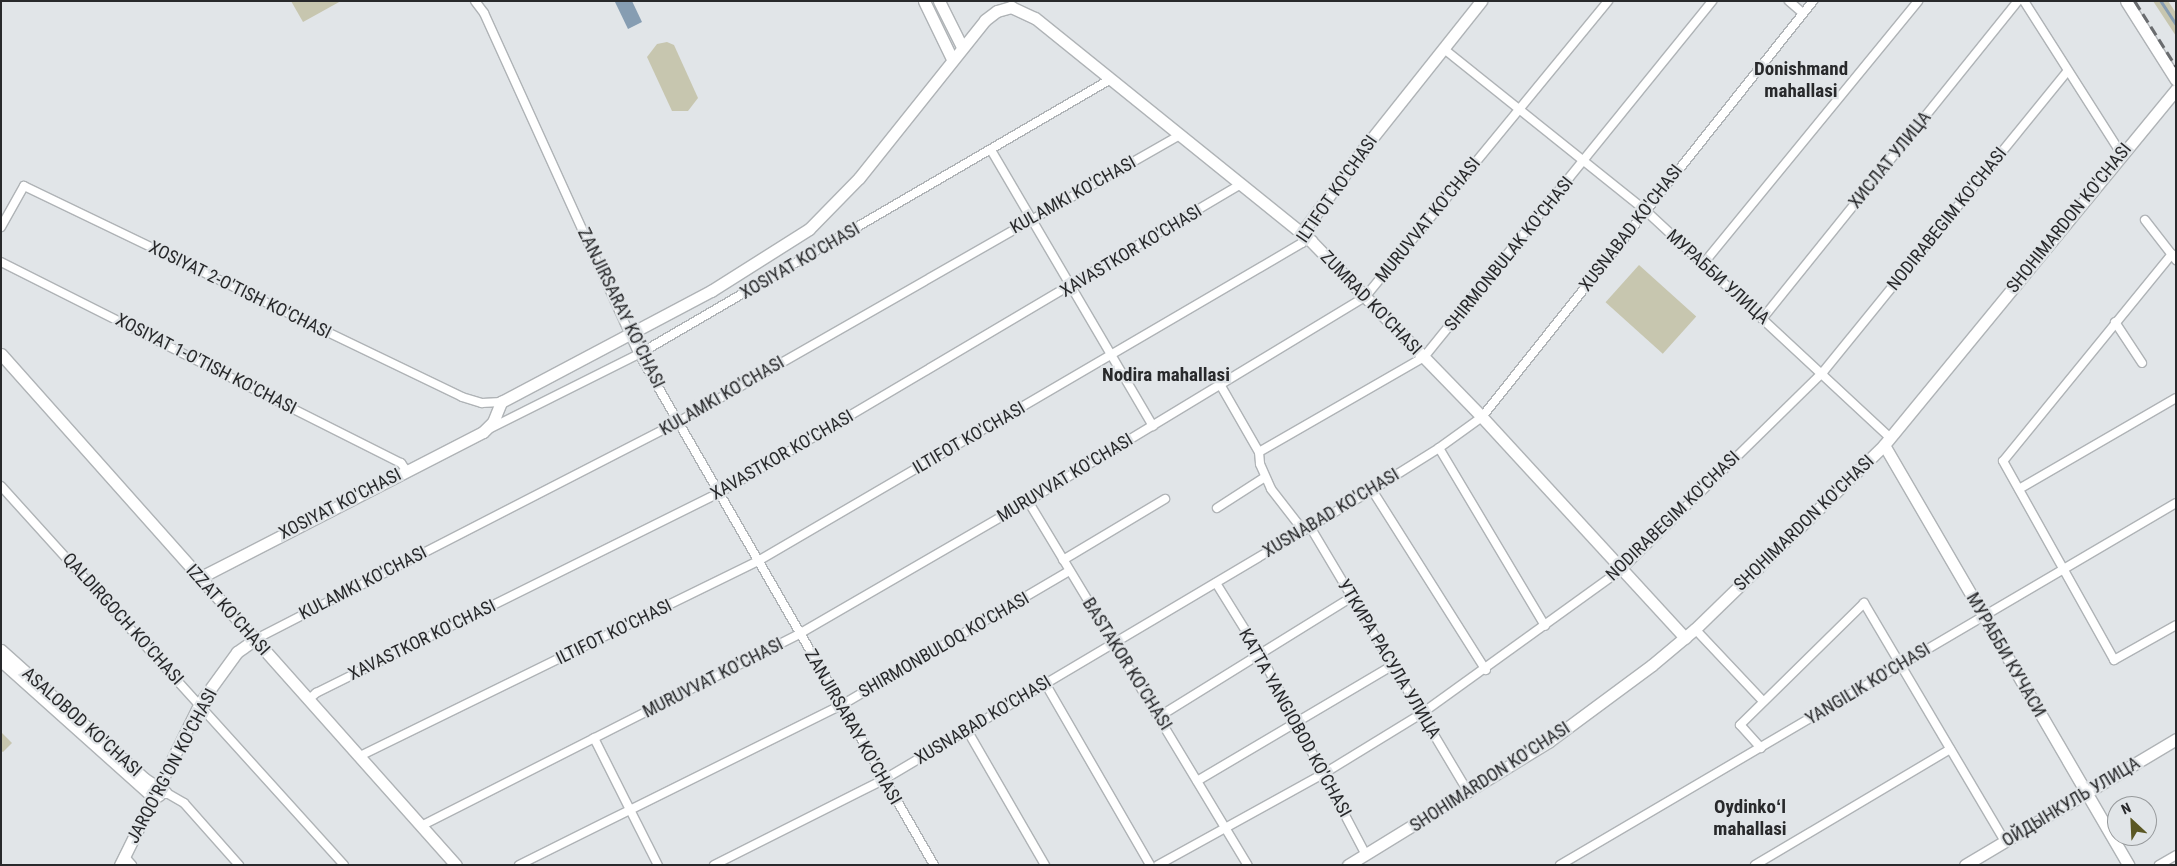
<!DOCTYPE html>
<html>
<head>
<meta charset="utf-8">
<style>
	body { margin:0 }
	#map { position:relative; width:2177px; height:866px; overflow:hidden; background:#e1e5e8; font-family:"Roboto Condensed",sans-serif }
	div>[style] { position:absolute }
	.green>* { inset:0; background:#c7c6af; transform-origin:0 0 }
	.water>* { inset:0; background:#869db2 }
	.stream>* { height:2.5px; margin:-1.25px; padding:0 1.25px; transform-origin:1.25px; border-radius:1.25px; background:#869db2 }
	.roads { filter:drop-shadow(1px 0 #afb3b6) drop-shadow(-1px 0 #afb3b6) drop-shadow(0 1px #afb3b6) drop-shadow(0 -1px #afb3b6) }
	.street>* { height:8px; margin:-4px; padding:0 4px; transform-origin:4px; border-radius:4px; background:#fff }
	.secondary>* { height:11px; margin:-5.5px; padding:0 5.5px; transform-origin:5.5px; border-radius:5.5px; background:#fff }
	.rail>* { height:2.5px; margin-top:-1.25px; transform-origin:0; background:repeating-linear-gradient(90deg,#6a6c6f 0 10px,transparent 0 15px) }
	span { translate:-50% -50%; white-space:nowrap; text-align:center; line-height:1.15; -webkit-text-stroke:4.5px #e1e5e8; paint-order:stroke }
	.street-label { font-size:18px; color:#28292b }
	.neighbourhood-label { font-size:19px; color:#28292b; font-weight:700 }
	.frame { position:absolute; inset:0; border:2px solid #28292b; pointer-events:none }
	.north { position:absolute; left:2107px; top:796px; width:50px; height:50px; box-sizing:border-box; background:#e1e5e8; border:1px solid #979a9c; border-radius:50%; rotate:335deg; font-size:14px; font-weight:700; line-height:20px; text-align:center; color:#28292b }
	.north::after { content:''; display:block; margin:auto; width:18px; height:22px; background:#5b5824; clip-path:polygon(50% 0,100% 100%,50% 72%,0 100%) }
</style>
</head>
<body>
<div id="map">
	<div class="green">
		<i style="clip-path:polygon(291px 1px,341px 1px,303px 22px)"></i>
		<i style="clip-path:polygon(2153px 1px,2168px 1px,2176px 13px,2176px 36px)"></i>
		<i style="clip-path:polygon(667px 42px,674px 45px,698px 98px,688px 111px,672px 111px,647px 57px,657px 44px)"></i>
		<i style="left:1639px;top:265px;width:77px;height:50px;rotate:42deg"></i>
		<i style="clip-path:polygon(1px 732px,12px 743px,3px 752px,1px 751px)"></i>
	</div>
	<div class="water">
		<i style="clip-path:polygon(632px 1px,642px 22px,628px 29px,615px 2px)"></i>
	</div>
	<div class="stream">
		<i style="left:2161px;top:1px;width:27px;rotate:57deg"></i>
	</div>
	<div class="roads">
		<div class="street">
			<i style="left:475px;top:1px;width:15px;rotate:53deg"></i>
			<i style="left:484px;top:13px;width:375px;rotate:65.6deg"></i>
			<i style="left:639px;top:354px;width:590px;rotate:60deg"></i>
			<i style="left:1789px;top:1px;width:18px;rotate:41deg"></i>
			<i style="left:2024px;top:1px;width:180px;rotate:57.5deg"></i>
			<i style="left:1444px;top:49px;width:258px;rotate:38.7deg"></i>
			<i style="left:1645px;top:210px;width:335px;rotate:42.9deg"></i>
			<i style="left:991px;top:150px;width:320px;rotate:59.6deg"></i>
			<i style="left:2145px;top:220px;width:51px;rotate:52.2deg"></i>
			<i style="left:1px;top:227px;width:47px;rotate:-60.7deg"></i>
			<i style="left:24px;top:186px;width:486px;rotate:25.7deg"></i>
			<i style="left:462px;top:397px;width:21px;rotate:17deg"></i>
			<i style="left:482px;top:403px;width:19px;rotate:-3deg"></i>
			<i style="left:2172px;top:254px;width:267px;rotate:129.2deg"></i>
			<i style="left:2003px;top:461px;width:228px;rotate:60.8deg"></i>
			<i style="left:2114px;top:660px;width:71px;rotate:-29.4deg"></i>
			<i style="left:1px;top:262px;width:448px;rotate:26.7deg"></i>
			<i style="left:401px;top:463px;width:9px;rotate:54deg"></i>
			<i style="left:1703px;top:264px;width:340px;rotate:-50.7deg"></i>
			<i style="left:1763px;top:318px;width:407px;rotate:-51.2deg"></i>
			<i style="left:2115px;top:322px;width:49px;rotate:56.6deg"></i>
			<i style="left:1221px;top:386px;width:76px;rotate:60.1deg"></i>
			<i style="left:1259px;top:452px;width:12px;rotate:85deg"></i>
			<i style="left:1260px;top:464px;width:27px;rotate:66deg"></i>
			<i style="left:1271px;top:489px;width:51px;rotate:52.2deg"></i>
			<i style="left:489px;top:429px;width:168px;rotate:-26.6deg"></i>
			<i style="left:639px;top:354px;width:546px;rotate:-30.23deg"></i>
			<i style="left:1439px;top:448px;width:207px;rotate:59.2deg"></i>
			<i style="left:1259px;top:452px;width:190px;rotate:-29.9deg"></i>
			<i style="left:1424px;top:357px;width:458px;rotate:-51deg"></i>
			<i style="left:1px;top:486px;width:511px;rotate:47.85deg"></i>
			<i style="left:2019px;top:489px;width:181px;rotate:-30.1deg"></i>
			<i style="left:1372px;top:490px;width:213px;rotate:57.7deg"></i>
			<i style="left:1028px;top:501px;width:425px;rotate:58.9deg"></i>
			<i style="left:1217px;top:508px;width:57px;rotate:-32.9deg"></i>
			<i style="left:1309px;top:525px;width:312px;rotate:59.2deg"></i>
			<i style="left:1063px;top:560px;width:119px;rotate:-30.9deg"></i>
			<i style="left:1216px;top:583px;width:81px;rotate:58.1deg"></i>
			<i style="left:1259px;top:652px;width:229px;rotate:62.2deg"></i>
			<i style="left:1695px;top:629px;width:98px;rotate:46.7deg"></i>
			<i style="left:254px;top:640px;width:477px;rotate:-27.2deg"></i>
			<i style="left:678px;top:422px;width:578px;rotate:-29.76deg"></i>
			<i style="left:1045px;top:683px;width:210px;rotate:60deg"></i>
			<i style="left:308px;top:700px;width:11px;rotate:-41deg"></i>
			<i style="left:316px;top:693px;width:450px;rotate:-26.4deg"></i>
			<i style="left:719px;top:493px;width:607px;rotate:-30.62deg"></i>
			<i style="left:1160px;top:716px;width:226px;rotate:-31.8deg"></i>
			<i style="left:967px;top:730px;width:156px;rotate:60deg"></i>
			<i style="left:594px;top:738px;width:142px;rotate:63.3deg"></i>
			<i style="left:1761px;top:748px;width:31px;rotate:-132deg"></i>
			<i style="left:1740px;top:725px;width:174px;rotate:-44.5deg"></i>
			<i style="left:1864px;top:603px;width:277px;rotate:59.4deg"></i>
			<i style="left:360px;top:756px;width:443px;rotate:-26.1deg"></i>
			<i style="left:758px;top:561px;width:630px;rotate:-30.31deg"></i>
			<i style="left:1302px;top:243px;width:8px;rotate:-76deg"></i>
			<i style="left:1197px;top:781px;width:228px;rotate:-30.6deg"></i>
			<i style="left:165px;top:792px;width:22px;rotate:30deg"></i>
			<i style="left:184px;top:803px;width:83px;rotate:48.4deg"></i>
			<i style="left:421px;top:826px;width:424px;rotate:-26.9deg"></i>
			<i style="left:799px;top:634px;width:265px;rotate:-30.1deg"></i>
			<i style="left:1028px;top:501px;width:394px;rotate:-31.2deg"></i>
			<i style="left:1365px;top:297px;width:383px;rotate:-50.6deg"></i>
			<i style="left:124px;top:856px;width:12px;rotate:48deg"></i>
			<i style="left:519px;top:865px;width:358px;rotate:-26.4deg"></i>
			<i style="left:840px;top:706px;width:266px;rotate:-30.5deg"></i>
			<i style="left:714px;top:865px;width:189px;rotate:-26.7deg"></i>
			<i style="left:883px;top:780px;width:569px;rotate:-30.67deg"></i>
			<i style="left:1372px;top:490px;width:79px;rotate:-32.1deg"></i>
			<i style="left:1439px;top:448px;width:53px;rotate:-35.8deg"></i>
			<i style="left:1482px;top:417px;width:532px;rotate:-51.49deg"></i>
			<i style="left:1158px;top:865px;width:188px;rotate:-28.9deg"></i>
			<i style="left:1323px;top:774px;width:115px;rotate:-31.5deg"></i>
			<i style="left:1421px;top:714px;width:246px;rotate:-35.8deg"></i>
			<i style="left:1621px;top:570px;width:283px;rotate:-44.4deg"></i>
			<i style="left:1823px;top:372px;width:387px;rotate:-50.9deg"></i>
			<i style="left:1560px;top:865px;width:714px;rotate:-30.44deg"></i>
			<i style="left:1755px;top:865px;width:227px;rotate:-30.7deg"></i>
			<i style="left:2159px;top:865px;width:20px;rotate:-30deg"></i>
		</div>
		<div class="secondary">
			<i style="left:924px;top:1px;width:64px;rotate:64.2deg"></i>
			<i style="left:939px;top:1px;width:51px;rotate:63.4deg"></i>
			<i style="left:2126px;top:1px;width:93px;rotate:57.7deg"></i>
			<i style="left:1304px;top:235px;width:8px;rotate:-76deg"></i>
			<i style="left:1306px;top:227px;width:93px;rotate:-53.7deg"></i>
			<i style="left:1361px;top:152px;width:193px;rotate:-51.5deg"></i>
			<i style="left:1px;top:354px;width:684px;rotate:48.32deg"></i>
			<i style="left:1884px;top:445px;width:486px;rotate:59.8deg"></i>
			<i style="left:199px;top:578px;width:319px;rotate:-27.2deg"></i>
			<i style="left:483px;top:432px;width:14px;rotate:-45deg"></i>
			<i style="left:493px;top:422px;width:22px;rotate:-68deg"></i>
			<i style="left:501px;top:402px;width:238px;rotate:-27.9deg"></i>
			<i style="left:711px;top:291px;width:116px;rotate:-32.3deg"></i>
			<i style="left:809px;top:229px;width:71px;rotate:-45.6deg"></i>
			<i style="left:859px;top:178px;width:202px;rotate:-51.4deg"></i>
			<i style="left:985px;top:20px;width:15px;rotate:-37deg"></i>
			<i style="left:997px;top:11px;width:15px;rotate:-16deg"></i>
			<i style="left:1011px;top:7px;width:26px;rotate:25deg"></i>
			<i style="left:1035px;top:18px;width:355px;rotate:38.9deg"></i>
			<i style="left:1311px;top:241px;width:245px;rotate:45.8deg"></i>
			<i style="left:1482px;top:417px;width:300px;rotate:47.4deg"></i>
			<i style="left:1px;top:650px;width:193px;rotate:41.9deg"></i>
			<i style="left:145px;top:779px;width:24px;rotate:33deg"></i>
			<i style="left:1px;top:661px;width:205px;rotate:41.8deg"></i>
			<i style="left:154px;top:798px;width:6px;rotate:-31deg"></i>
			<i style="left:120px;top:865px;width:181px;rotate:-63.7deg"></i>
			<i style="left:200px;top:703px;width:63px;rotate:-54deg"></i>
			<i style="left:237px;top:652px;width:21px;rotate:-35deg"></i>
			<i style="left:1348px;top:865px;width:235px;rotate:-31.6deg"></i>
			<i style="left:1548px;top:742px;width:129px;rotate:-36.5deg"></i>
			<i style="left:1652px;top:665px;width:56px;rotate:-39.9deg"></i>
			<i style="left:1695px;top:629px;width:264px;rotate:-44.2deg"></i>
			<i style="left:1884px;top:445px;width:460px;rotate:-50.6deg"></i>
			<i style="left:1965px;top:865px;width:246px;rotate:-30.8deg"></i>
		</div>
	</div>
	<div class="rail">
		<i style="left:2135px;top:1px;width:77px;rotate:57.8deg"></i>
	</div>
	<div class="street-label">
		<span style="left:1890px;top:160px;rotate:-51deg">ХИСЛАТ УЛИЦА</span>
		<span style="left:1337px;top:189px;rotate:-55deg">ILTIFOT KO'CHASI</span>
		<span style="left:1073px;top:195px;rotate:-29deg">KULAMKI KO'CHASI</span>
		<span style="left:2069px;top:218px;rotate:-51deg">SHOHIMARDON KO'CHASI</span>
		<span style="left:1947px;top:219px;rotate:-51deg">NODIRABEGIM KO'CHASI</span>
		<span style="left:1428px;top:220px;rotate:-51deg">MURUVVAT KO'CHASI</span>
		<span style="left:1631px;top:228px;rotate:-52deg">XUSNABAD KO'CHASI</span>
		<span style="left:1131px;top:251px;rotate:-31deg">XAVASTKOR KO'CHASI</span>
		<span style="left:1509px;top:254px;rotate:-51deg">SHIRMONBULAK KO'CHASI</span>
		<span style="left:800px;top:261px;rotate:-30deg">XOSIYAT KO'CHASI</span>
		<span style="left:1718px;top:277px;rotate:42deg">МУРАББИ УЛИЦА</span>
		<span style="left:240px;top:290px;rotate:26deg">XOSIYAT 2-O'TISH KO'CHASI</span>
		<span style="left:1371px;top:303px;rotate:46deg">ZUMRAD KO'CHASI</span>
		<span style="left:621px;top:308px;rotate:64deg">ZANJIRSARAY KO'CHASI</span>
		<span style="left:206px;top:364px;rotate:27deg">XOSIYAT 1-O'TISH KO'CHASI</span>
		<span style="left:722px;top:396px;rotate:-30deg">KULAMKI KO'CHASI</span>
		<span style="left:969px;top:438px;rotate:-30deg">ILTIFOT KO'CHASI</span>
		<span style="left:782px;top:455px;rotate:-30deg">XAVASTKOR KO'CHASI</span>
		<span style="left:1065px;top:478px;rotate:-31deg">MURUVVAT KO'CHASI</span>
		<span style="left:340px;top:504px;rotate:-27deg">XOSIYAT KO'CHASI</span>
		<span style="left:1331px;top:513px;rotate:-31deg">XUSNABAD KO'CHASI</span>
		<span style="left:1673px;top:516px;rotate:-44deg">NODIRABEGIM KO'CHASI</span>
		<span style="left:1804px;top:523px;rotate:-44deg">SHOHIMARDON KO'CHASI</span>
		<span style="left:363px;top:583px;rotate:-27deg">KULAMKI KO'CHASI</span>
		<span style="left:228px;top:610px;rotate:48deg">IZZAT KO'CHASI</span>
		<span style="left:123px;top:619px;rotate:48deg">QALDIRGOCH KO'CHASI</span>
		<span style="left:614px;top:632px;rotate:-26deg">ILTIFOT KO'CHASI</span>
		<span style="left:422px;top:640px;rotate:-26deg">XAVASTKOR KO'CHASI</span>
		<span style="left:944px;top:645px;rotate:-30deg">SHIRMONBULOQ KO'CHASI</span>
		<span style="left:2006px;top:655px;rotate:60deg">МУРАББИ КУЧАСИ</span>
		<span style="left:1389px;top:659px;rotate:59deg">УТКИРА РАСУЛА УЛИЦА</span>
		<span style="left:1127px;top:664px;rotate:58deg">BASTAKOR KO'CHASI</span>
		<span style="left:713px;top:678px;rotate:-27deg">MURUVVAT KO'CHASI</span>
		<span style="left:1868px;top:684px;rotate:-31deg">YANGILIK KO'CHASI</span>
		<span style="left:983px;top:720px;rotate:-31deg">XUSNABAD KO'CHASI</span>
		<span style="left:82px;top:722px;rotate:42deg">ASALOBOD KO'CHASI</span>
		<span style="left:1295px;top:723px;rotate:61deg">KATTA YANGIOBOD KO'CHASI</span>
		<span style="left:853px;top:727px;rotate:60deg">ZANJIRSARAY KO'CHASI</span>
		<span style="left:172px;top:766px;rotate:-62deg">JARQO'RG'ON KO'CHASI</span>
		<span style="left:1490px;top:777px;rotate:-33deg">SHOHIMARDON KO'CHASI</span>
		<span style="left:2071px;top:802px;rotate:-31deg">ОЙДЫНКУЛЬ УЛИЦА</span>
	</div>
	<div class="neighbourhood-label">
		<span style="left:1801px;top:80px">Donishmand<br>mahallasi</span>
		<span style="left:1166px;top:375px">Nodira mahallasi</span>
		<span style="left:1750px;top:818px">Oydinkoʻl<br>mahallasi</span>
	</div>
	<div class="frame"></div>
	<div class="north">N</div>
</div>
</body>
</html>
